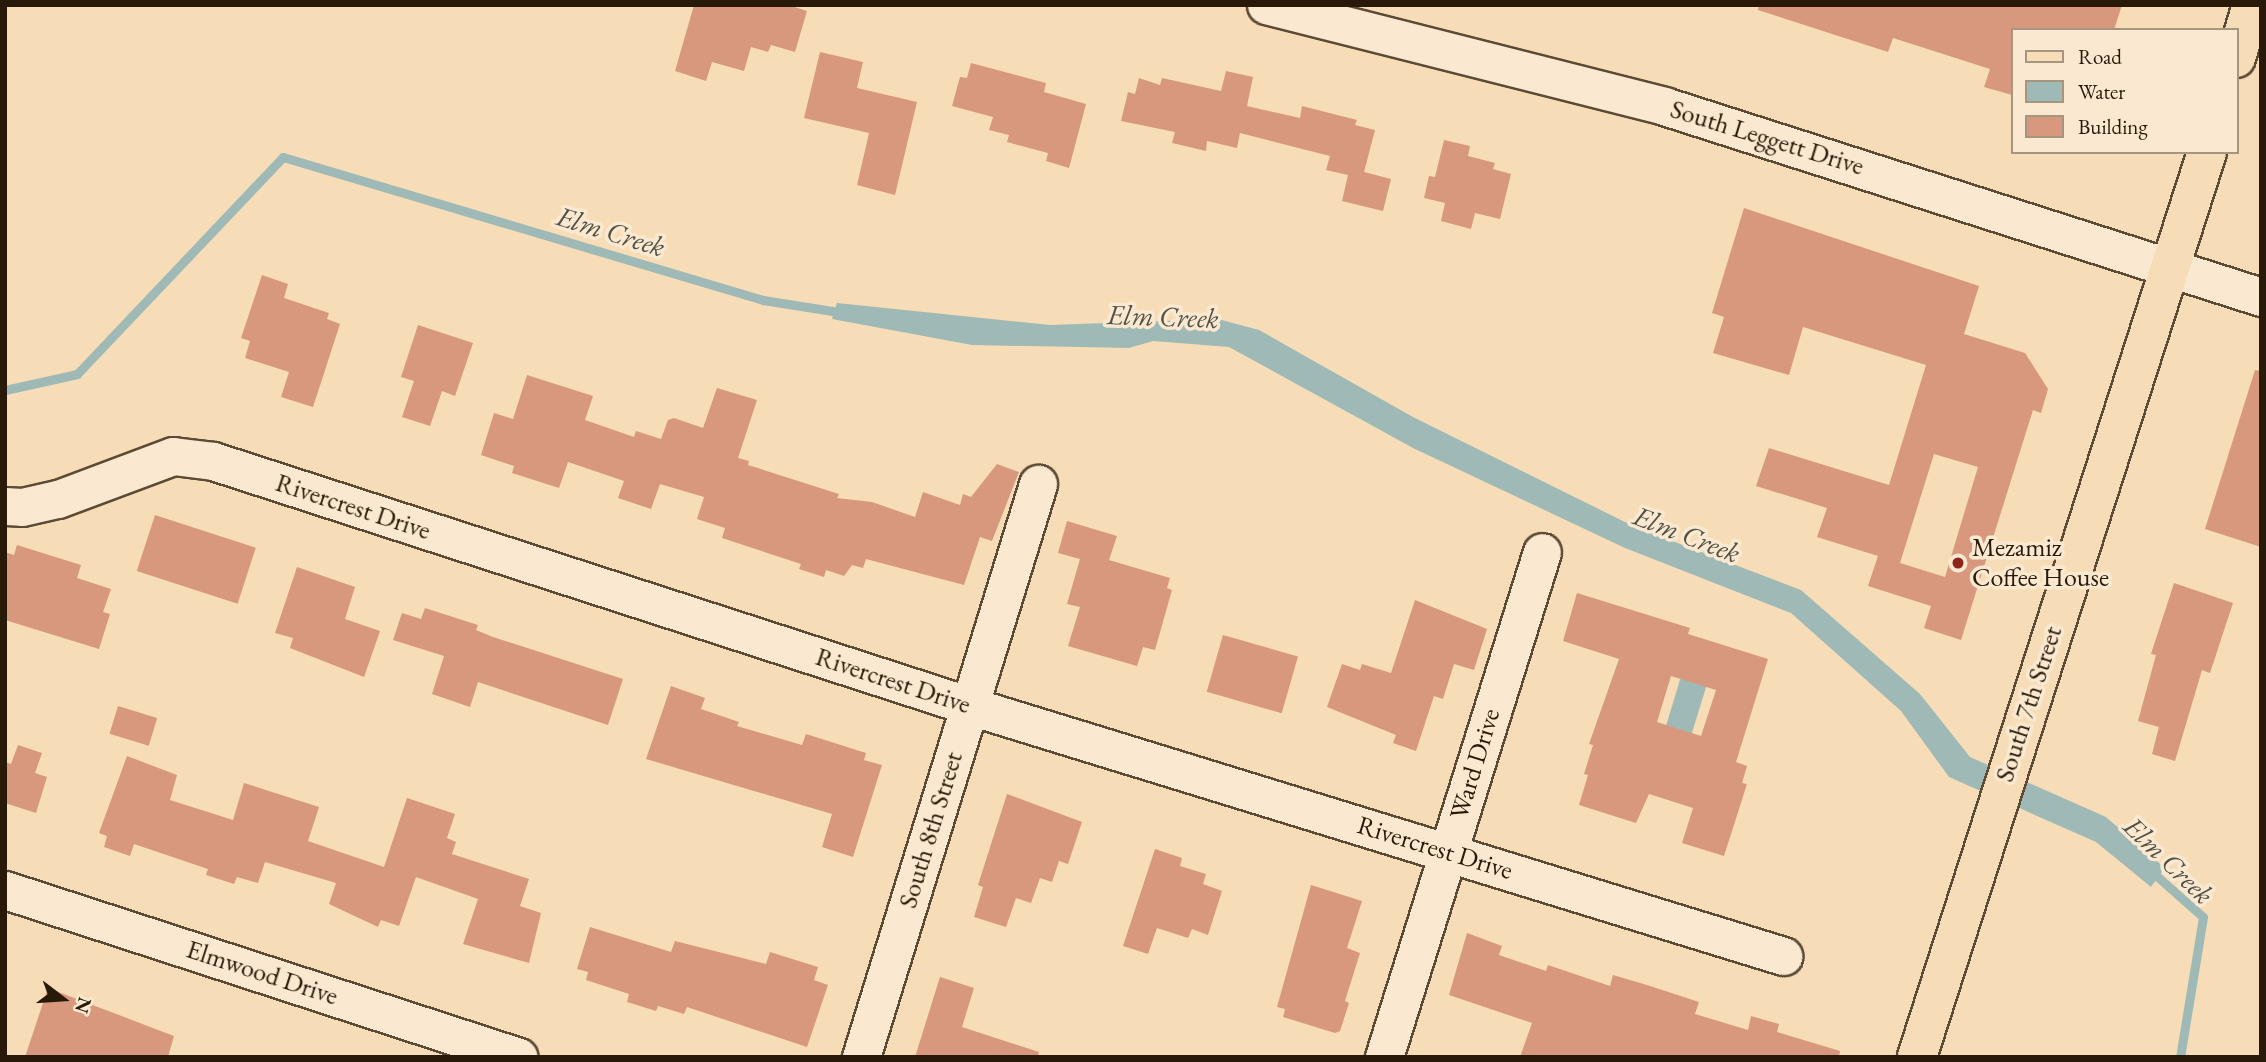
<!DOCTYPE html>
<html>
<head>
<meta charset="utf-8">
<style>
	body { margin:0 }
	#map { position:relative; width:2266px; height:1062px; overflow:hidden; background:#f7ddb7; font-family:"EB Garamond",serif }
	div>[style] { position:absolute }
	.water>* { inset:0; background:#9fbab6; transform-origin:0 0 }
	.stream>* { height:9px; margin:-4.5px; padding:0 4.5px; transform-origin:4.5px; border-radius:4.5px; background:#9fbab6 }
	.building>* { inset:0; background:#d7987e; transform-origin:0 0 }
	.roads { filter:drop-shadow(2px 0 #5c4a34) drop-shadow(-2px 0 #5c4a34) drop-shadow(0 2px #5c4a34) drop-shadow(0 -2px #5c4a34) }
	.minor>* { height:37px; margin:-18.5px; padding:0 18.5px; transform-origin:18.5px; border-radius:18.5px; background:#fae9d0 }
	.major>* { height:38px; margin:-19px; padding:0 19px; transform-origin:19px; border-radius:19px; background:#f7ddb7 }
	.dots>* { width:19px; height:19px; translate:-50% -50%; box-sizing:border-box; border:4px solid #fae9d0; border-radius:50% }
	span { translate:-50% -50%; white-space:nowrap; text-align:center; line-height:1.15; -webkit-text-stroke:7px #fae9d0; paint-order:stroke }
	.street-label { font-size:26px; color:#291908 }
	.poi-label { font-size:26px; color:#291908 }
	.left { translate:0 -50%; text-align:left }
	.water-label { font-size:28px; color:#525145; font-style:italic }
	.frame { position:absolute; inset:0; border:7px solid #291908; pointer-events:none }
	.legend { position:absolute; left:2011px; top:28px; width:228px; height:126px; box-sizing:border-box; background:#fae9d0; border:2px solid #a69680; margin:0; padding:9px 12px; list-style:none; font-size:21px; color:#291908 }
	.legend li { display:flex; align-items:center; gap:14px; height:35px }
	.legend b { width:35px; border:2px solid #a69680 }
	.north { position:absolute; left:28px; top:964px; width:70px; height:70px; -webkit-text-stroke:5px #fae9d0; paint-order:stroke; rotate:107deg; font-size:19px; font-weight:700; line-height:28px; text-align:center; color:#291908 }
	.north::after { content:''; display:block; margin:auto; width:24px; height:32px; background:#291908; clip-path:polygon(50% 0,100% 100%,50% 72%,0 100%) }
</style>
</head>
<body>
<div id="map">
	<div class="water">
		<i style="clip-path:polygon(837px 303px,1050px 325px,1218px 319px,1259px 330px,1413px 417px,1633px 526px,1801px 590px,1920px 694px,1970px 757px,2106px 817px,2165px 868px,2151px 887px,2096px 842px,1949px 777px,1901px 711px,1791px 613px,1625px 548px,1413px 448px,1229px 347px,1153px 341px,1129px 348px,972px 345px,832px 319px)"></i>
		<i style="left:1683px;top:670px;width:27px;height:59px;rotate:17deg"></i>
	</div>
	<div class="stream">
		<i style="left:5px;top:390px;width:74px;rotate:-12.5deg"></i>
		<i style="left:77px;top:374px;width:299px;rotate:-46.5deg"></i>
		<i style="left:283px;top:157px;width:501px;rotate:16.59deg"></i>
		<i style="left:763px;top:300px;width:83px;rotate:9deg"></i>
		<i style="left:2151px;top:871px;width:69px;rotate:41.5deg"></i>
		<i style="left:2203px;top:917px;width:142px;rotate:99.3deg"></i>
	</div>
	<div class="building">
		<i style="clip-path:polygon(694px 5px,788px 5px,807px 11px,795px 52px,771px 45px,768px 52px,751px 47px,744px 71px,712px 62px,706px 81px,675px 71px)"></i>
		<i style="clip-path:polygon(1759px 5px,2122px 5px,2114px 30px,2012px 30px,2012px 95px,1984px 87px,1990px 69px,1893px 38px,1888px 52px,1758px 10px)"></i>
		<i style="clip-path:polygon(820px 52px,863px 62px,857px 88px,917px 102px,895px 195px,857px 185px,869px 133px,804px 118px)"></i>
		<i style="clip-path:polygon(971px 63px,1046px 83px,1044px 92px,1086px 104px,1069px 168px,1046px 161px,1048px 153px,1007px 142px,1009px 135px,989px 130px,993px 117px,952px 106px,960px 77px,967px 78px)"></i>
		<i style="clip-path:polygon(1226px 71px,1253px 77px,1247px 106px,1300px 118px,1302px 106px,1357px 120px,1355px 125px,1375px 130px,1364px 172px,1391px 179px,1383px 211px,1342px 201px,1348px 175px,1326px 170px,1330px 156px,1240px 133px,1237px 148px,1207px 141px,1206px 151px,1172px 143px,1175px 132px,1121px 121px,1128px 92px,1135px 94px,1139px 78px,1160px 85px,1162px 78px,1221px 91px)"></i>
		<i style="clip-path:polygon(1444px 140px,1470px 146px,1468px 156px,1495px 163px,1493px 169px,1511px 174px,1500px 219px,1475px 213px,1471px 229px,1441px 221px,1445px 203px,1424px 198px,1429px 176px,1435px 177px)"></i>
		<i style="clip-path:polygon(evenodd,1744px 208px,1979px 286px,1964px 334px,2025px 353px,2048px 389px,2041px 413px,2033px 410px,1961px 640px,1924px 628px,1931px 606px,1868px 586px,1878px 556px,1817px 537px,1827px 508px,1756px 486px,1769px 448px,1889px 485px,1926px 365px,1803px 327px,1789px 375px,1713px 353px,1724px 317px,1712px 313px,1744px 208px,1934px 454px,1978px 467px,1945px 577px,1900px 563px,1934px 454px)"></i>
		<i style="clip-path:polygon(262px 275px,288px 284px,284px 298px,329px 313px,327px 319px,340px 324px,313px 407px,281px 397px,289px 372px,245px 358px,250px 341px,241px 338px)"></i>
		<i style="clip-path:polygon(418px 325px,473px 343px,455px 396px,442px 391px,430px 426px,402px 417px,414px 381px,401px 377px)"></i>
		<i style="clip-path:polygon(2255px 370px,2261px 371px,2261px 547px,2205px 529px)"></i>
		<i style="clip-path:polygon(527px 375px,593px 396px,585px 420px,634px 437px,636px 431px,661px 439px,668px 420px,674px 418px,703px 428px,717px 388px,757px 400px,738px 458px,749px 461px,748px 465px,839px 494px,837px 498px,872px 502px,915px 517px,923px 492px,960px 505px,963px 494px,971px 497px,997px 464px,1019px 472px,992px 541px,980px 537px,964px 585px,866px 559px,863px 568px,852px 565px,844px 576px,826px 570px,824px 577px,799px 569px,801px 564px,722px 538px,725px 528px,697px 519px,704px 497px,660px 484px,651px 509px,618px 498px,624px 481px,568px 462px,559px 488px,512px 473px,514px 466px,481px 455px,494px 413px,513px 419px)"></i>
		<i style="left:155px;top:515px;width:106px;height:59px;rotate:18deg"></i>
		<i style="clip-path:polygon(1067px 521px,1117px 536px,1109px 560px,1170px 578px,1167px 588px,1172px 590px,1155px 650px,1143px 647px,1137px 666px,1068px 646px,1080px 607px,1067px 604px,1080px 559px,1058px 553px)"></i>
		<i style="clip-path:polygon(17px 545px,81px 565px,77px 578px,111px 589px,103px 612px,110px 614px,99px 649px,5px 620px,5px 552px,14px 555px)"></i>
		<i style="clip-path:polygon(297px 567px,355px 587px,345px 619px,380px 631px,364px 677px,290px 648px,293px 638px,275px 633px)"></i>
		<i style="clip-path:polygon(2174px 583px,2233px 603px,2210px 673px,2202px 670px,2175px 761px,2152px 754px,2159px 727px,2138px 721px,2156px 655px,2151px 654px)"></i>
		<i style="clip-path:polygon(evenodd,1577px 593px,1690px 628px,1688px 634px,1768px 659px,1736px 762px,1747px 766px,1742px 783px,1747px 784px,1724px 856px,1682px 843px,1693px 808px,1649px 794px,1636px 823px,1579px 805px,1588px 775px,1584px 774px,1593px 745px,1589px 744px,1619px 659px,1563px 641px,1577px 593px,1671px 676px,1716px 690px,1701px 736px,1657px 722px,1671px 676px)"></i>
		<i style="clip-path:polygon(1415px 600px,1487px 629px,1474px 670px,1454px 664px,1443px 699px,1434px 696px,1416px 751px,1393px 743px,1396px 735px,1327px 707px,1342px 664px,1360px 670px,1362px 664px,1391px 673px)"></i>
		<i style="clip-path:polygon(425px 608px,478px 625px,476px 630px,493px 637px,623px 679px,608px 725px,478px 682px,470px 707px,432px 694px,444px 656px,393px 640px,402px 613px,421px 619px)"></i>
		<i style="left:1223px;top:635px;width:78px;height:59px;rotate:16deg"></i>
		<i style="clip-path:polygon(671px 686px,705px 698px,701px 709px,739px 722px,737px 726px,802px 745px,806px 734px,866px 753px,864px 760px,882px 765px,853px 857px,822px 847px,832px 814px,646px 759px)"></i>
		<i style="left:118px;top:706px;width:41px;height:29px;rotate:17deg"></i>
		<i style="clip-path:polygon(18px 745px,42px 753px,35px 773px,47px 777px,36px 813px,5px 803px,5px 762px,11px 764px)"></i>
		<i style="clip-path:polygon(127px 756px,177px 775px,170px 800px,233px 820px,244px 783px,319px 807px,308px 841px,384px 867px,407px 798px,455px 814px,447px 838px,456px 842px,452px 854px,529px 879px,520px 906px,541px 913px,529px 963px,463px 944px,478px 899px,416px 877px,399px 926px,381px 920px,378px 927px,329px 904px,336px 883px,265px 862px,258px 883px,237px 877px,234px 884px,206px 875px,208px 869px,134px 844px,130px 856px,104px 847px,107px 836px,99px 833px)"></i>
		<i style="clip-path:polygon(1007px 794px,1082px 822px,1068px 864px,1059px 861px,1052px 882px,1040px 878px,1031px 903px,1016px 898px,1006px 927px,974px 917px,983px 887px,978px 885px)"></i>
		<i style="clip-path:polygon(1155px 849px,1182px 858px,1180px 866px,1206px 874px,1203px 884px,1222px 891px,1208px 935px,1192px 929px,1188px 938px,1157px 928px,1148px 954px,1123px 946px)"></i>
		<i style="clip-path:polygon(1311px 885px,1362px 901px,1347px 948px,1360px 953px,1345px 1001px,1349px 1003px,1340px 1031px,1335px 1033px,1283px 1017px,1285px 1009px,1277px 1007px)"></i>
		<i style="clip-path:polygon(590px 927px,671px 952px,675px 941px,766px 964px,770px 952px,818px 967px,814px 980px,828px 985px,807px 1047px,687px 1007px,684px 1014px,658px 1006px,656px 1011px,627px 1002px,629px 994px,586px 980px,588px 972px,577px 969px)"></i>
		<i style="clip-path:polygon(1467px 933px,1502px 946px,1499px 955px,1546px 971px,1548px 965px,1610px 986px,1613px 975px,1647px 985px,1699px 1002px,1695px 1014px,1748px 1030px,1751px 1016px,1779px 1024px,1777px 1032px,1840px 1051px,1839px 1057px,1520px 1057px,1532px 1023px,1449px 995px)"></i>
		<i style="clip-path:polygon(940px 977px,974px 988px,962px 1027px,1039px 1052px,1038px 1057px,915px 1057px)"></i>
		<i style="clip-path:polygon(48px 988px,174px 1036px,168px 1057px,25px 1057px)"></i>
	</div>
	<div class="roads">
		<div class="minor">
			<i style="left:1266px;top:5px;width:411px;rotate:14.2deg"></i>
			<i style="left:1664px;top:106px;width:627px;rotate:17.74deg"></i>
			<i style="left:5px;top:506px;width:17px;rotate:3deg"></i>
			<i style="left:22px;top:507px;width:37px;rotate:-13deg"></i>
			<i style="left:58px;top:499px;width:123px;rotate:-20.5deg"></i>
			<i style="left:173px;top:456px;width:40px;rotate:7.1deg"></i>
			<i style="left:213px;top:461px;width:796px;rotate:17.93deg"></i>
			<i style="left:970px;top:706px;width:851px;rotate:17.09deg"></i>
			<i style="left:5px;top:890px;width:540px;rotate:18deg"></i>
			<i style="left:861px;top:1057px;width:600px;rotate:-72.83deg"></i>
			<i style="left:1384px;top:1057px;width:529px;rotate:-72.63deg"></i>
		</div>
		<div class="major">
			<i style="left:2236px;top:58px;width:55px;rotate:-73.2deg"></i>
			<i style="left:1917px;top:1057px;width:950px;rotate:-72.23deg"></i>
		</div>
	</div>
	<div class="dots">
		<i style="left:1958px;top:563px;background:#8f2418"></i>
	</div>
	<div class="street-label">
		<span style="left:1767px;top:138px;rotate:17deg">South Leggett Drive</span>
		<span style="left:353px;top:507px;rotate:18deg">Rivercrest Drive</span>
		<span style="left:893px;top:681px;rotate:18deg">Rivercrest Drive</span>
		<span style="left:2029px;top:704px;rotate:-72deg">South 7th Street</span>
		<span style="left:1475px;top:764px;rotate:-73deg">Ward Drive</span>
		<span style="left:931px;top:830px;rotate:-73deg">South 8th Street</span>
		<span style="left:1435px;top:848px;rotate:17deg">Rivercrest Drive</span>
		<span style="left:262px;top:973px;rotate:18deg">Elmwood Drive</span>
	</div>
	<div class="poi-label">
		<span class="left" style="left:1972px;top:563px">Mezamiz<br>Coffee House</span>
	</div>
	<div class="water-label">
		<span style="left:611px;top:231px;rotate:17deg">Elm Creek</span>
		<span style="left:1163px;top:316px;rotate:2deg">Elm Creek</span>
		<span style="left:1687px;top:534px;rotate:21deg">Elm Creek</span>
		<span style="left:2169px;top:860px;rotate:44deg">Elm Creek</span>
	</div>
	<div class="frame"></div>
	<ul class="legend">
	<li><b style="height:9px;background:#f7ddb7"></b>Road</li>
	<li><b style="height:19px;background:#9fbab6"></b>Water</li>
	<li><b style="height:19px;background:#d7987e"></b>Building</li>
	</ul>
	<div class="north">N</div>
</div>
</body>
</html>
